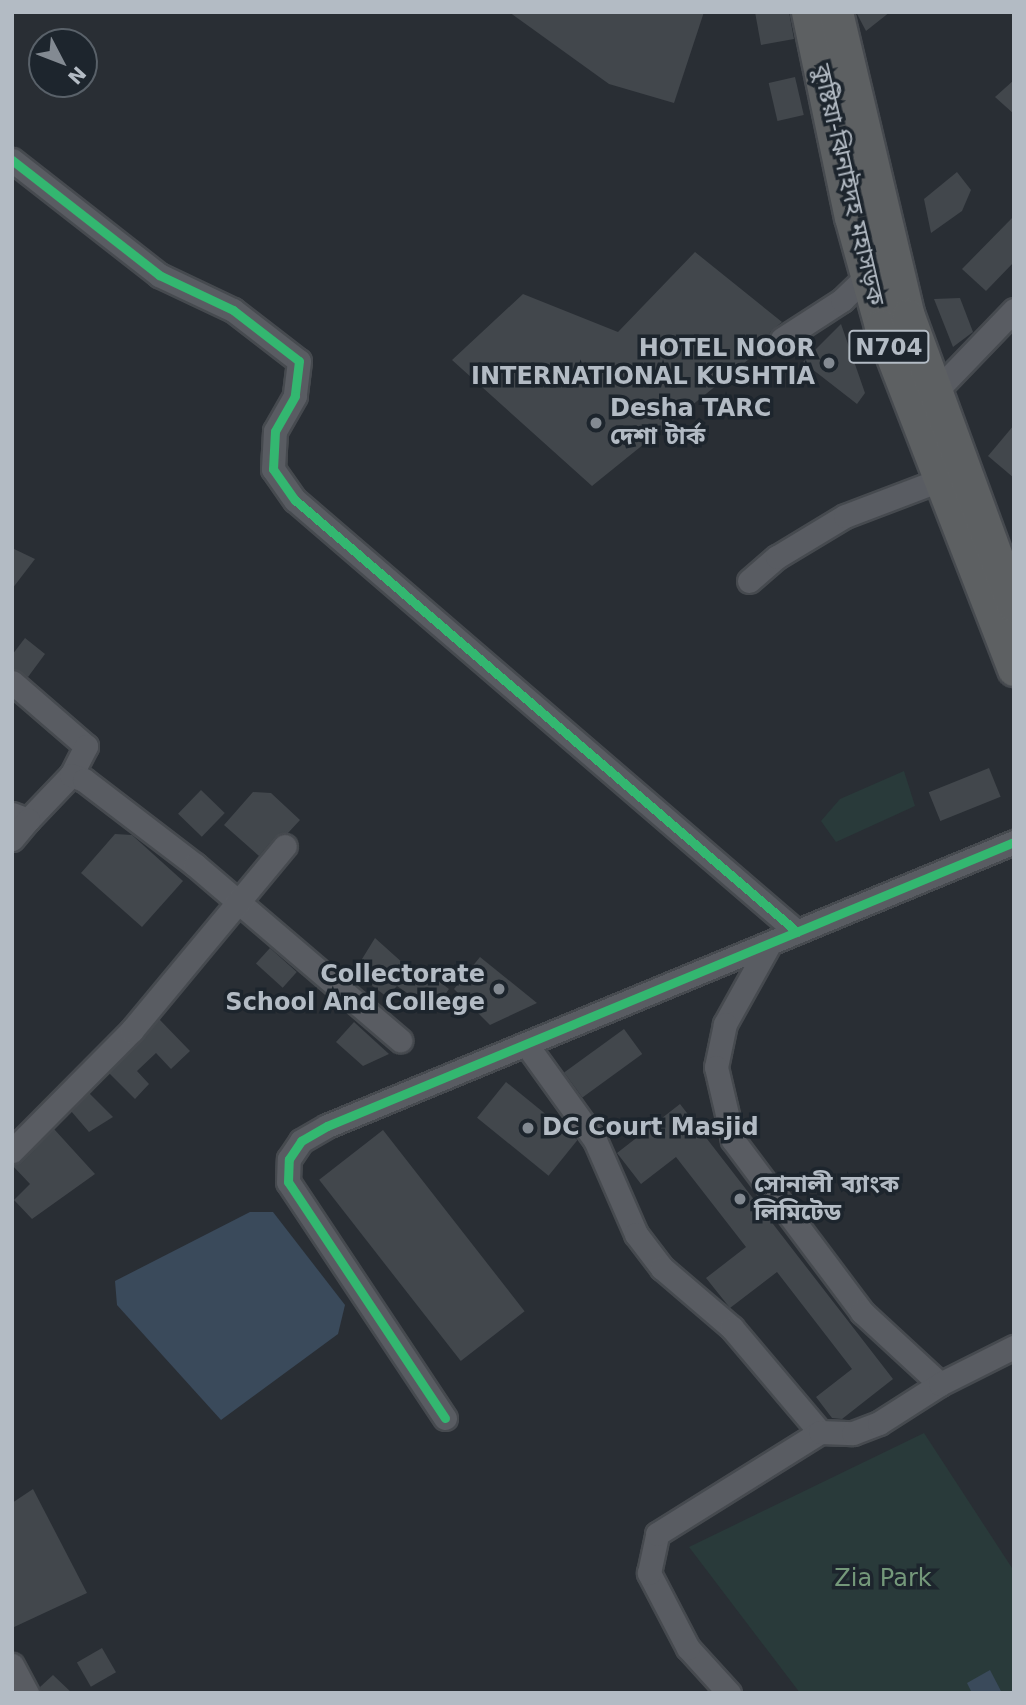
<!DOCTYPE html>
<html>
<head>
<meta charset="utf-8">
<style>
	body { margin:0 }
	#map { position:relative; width:1026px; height:1705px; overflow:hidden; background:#292e34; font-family:"DejaVu Sans","Noto Sans Bengali",sans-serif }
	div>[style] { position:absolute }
	.green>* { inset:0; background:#293a3a }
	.water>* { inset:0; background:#3a4a5b }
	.building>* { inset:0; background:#42474c; transform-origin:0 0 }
	.roads { filter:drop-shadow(2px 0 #464a4f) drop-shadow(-2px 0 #464a4f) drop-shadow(0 2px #464a4f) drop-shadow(0 -2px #464a4f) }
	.minor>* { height:23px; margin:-11.5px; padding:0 11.5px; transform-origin:11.5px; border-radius:11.5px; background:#595c62 }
	.highway>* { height:33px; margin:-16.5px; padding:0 16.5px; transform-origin:16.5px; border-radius:16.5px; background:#5d6062 }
	.cycleway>* { height:9px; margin:-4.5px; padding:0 4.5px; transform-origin:4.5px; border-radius:4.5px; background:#33b770 }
	.dots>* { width:19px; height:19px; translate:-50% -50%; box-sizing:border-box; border:4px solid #1d252d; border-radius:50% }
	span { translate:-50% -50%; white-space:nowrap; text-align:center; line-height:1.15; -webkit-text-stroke:7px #1d252d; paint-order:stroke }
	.shield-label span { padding:2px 5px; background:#1d252d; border:2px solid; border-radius:5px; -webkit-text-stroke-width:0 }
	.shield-label { font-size:23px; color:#b3bbc4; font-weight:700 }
	.street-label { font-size:24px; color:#b3bbc4 }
	.poi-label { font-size:24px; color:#b3bbc4; font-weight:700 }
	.right { translate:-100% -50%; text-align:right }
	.left { translate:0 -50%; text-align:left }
	.park-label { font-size:24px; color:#74987a }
	.frame { position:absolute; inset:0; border:14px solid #b3bbc4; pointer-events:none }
	.north { position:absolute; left:28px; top:28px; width:70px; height:70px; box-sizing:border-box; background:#1d252d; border:2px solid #596169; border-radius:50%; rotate:132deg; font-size:19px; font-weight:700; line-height:28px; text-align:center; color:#b3bbc4 }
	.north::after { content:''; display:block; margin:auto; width:24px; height:32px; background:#838a92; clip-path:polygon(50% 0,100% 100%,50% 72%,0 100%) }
</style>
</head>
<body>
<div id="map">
	<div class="green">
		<i style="clip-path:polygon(904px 771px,915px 806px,836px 842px,821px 821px,840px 799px)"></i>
		<i style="clip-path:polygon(924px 1433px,1014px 1571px,1014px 1693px,800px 1693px,689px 1547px)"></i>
	</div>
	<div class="water">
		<i style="clip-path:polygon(250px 1212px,273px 1212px,345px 1305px,338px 1334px,221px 1420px,117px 1305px,115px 1281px)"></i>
		<i style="clip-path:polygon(990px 1670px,1002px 1693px,972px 1693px,967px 1683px)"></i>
	</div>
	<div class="building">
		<i style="clip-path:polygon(509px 12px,704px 12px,674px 103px,609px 84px)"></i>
		<i style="clip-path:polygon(755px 12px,789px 12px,794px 39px,761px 45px)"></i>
		<i style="clip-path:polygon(856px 12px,890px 12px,866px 31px)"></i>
		<i style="left:795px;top:77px;width:39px;height:27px;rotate:77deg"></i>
		<i style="clip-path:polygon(1014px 80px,1014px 114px,995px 97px)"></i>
		<i style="clip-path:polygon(957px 172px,971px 190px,962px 211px,931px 233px,924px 199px)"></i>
		<i style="clip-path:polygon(1014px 216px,1014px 262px,986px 291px,962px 269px)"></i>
		<i style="clip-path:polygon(695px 252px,782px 322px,770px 332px,769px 343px,592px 486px,452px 360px,523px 294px,618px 332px)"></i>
		<i style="clip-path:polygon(960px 298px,973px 332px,953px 347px,934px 299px)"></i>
		<i style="clip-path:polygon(841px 324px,865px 393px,857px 404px,803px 362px)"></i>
		<i style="clip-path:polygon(1014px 425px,1014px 478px,988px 456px)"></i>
		<i style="clip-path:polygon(12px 548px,35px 559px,12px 589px)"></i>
		<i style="clip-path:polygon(25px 638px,45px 654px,28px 677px,12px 668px,12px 655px)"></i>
		<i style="left:989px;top:768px;width:31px;height:65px;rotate:68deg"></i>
		<i style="left:201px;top:790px;width:33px;height:33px;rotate:44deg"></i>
		<i style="clip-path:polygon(253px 792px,271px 793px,300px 820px,288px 833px,275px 837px,259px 856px,224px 825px)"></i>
		<i style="clip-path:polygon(115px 834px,132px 835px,183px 881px,142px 927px,81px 873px)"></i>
		<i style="clip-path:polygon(375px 938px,424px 982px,429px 974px,449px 989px,433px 1011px,397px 986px,387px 997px,354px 972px)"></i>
		<i style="left:270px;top:948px;width:36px;height:21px;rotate:42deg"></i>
		<i style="clip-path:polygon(480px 957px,537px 1003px,490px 1025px,454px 989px)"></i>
		<i style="clip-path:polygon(159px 1019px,190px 1051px,171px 1069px,156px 1053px,137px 1071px,149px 1084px,135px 1099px,109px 1073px)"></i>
		<i style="clip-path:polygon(354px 1022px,389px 1054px,363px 1066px,336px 1042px)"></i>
		<i style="left:624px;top:1029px;width:31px;height:74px;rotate:54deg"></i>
		<i style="left:506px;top:1082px;width:92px;height:46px;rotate:39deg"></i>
		<i style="clip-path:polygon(89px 1093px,113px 1117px,89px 1132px,71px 1111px)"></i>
		<i style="clip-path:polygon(680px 1104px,893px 1379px,842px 1419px,832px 1418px,816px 1397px,852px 1369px,777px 1272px,730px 1308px,706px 1278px,746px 1247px,676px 1157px,641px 1184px,617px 1153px)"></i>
		<i style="clip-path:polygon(54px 1129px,95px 1174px,32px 1219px,14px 1200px,30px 1184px,12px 1165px,22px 1161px)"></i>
		<i style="left:383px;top:1130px;width:230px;height:81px;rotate:52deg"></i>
		<i style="clip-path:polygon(33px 1489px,87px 1593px,12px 1628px,12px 1503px)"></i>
		<i style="left:102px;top:1648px;width:28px;height:29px;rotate:60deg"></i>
		<i style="clip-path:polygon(53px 1675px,72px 1693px,41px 1693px,40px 1687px)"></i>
	</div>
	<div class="roads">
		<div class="minor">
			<i style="left:12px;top:160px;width:187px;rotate:38deg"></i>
			<i style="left:159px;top:275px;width:82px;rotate:25.3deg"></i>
			<i style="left:233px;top:310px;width:83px;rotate:37.7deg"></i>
			<i style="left:299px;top:361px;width:35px;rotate:97deg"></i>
			<i style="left:295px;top:396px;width:40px;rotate:119.7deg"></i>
			<i style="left:275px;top:431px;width:38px;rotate:93deg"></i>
			<i style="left:273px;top:469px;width:38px;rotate:55deg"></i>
			<i style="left:295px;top:500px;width:662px;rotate:40.71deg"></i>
			<i style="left:782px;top:339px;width:72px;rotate:-33deg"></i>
			<i style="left:842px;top:300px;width:35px;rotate:-44deg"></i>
			<i style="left:926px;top:395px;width:12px;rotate:-24deg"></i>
			<i style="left:937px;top:390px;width:111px;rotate:-46.1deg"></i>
			<i style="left:749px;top:581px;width:37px;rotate:-41deg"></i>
			<i style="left:777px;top:557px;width:79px;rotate:-31.1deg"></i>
			<i style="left:845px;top:516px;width:102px;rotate:-20.8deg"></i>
			<i style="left:12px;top:682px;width:98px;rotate:40.9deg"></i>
			<i style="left:86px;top:746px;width:33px;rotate:117deg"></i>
			<i style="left:12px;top:814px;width:17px;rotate:21deg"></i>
			<i style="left:28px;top:820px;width:62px;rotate:-46.3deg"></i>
			<i style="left:71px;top:775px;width:14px;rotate:21deg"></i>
			<i style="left:84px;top:780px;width:140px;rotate:37.4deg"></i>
			<i style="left:195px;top:865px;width:270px;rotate:40.5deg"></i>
			<i style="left:12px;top:839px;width:25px;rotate:-50deg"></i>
			<i style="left:770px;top:943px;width:93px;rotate:119.1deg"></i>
			<i style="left:725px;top:1024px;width:44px;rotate:101.8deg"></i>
			<i style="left:716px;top:1067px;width:75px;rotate:76.9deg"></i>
			<i style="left:733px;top:1140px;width:215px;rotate:53.1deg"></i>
			<i style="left:862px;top:1312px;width:106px;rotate:42.7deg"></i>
			<i style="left:526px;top:1044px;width:118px;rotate:54.3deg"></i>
			<i style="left:595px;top:1140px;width:103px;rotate:66.4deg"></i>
			<i style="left:636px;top:1234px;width:43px;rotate:52.6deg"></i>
			<i style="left:662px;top:1268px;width:92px;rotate:40.6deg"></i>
			<i style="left:732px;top:1328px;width:136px;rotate:49.8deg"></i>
			<i style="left:12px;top:1151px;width:170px;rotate:-45.2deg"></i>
			<i style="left:132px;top:1030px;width:239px;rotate:-50.3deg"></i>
			<i style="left:445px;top:1418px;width:283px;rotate:-123.6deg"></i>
			<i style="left:288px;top:1182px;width:23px;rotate:-88deg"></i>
			<i style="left:289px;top:1159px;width:22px;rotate:-56deg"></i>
			<i style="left:301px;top:1141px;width:30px;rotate:-30deg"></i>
			<i style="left:327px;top:1126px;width:743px;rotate:-22.46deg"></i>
			<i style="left:12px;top:1665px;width:32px;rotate:62deg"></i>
			<i style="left:729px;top:1693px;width:61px;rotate:-132.3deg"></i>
			<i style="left:688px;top:1648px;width:85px;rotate:-117.5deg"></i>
			<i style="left:649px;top:1573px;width:40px;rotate:-78deg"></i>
			<i style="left:657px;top:1534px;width:192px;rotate:-32deg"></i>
			<i style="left:820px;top:1432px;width:33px;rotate:2deg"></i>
			<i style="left:853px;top:1433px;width:28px;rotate:-21deg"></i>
			<i style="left:879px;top:1423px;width:72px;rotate:-32.6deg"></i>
			<i style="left:940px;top:1384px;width:83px;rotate:-26.6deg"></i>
		</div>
		<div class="highway">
			<i style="left:808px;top:12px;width:209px;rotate:78.2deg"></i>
			<i style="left:851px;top:217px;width:113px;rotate:74.6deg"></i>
			<i style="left:881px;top:326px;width:368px;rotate:68.8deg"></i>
			<i style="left:836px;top:12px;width:312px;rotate:76.7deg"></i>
			<i style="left:908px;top:316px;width:308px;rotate:69.9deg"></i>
		</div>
	</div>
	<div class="cycleway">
		<i style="left:12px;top:160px;width:187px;rotate:38deg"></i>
		<i style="left:159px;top:275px;width:82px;rotate:25.3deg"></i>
		<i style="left:233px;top:310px;width:83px;rotate:37.7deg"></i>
		<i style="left:299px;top:361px;width:35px;rotate:97deg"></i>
		<i style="left:295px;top:396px;width:40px;rotate:119.7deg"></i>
		<i style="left:275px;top:431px;width:38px;rotate:93deg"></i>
		<i style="left:273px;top:469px;width:38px;rotate:55deg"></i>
		<i style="left:295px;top:500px;width:662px;rotate:40.71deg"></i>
		<i style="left:445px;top:1418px;width:283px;rotate:-123.6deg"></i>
		<i style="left:288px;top:1182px;width:23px;rotate:-88deg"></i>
		<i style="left:289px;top:1159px;width:22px;rotate:-56deg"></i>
		<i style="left:301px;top:1141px;width:30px;rotate:-30deg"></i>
		<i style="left:327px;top:1126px;width:743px;rotate:-22.46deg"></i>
	</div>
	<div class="dots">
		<i style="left:829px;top:363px;background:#838a92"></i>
		<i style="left:596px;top:423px;background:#838a92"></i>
		<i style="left:499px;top:989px;background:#838a92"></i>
		<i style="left:528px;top:1128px;background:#838a92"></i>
		<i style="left:740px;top:1199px;background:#838a92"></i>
	</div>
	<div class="shield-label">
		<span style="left:889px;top:347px">N704</span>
	</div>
	<div class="street-label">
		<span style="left:848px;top:185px;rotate:77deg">কুষ্টিয়া-ঝিনাইদহ মহাসড়ক</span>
	</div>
	<div class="poi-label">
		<span class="right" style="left:815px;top:363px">HOTEL NOOR<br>INTERNATIONAL KUSHTIA</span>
		<span class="left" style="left:610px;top:423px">Desha TARC<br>দেশা টার্ক</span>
		<span class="right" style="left:485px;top:989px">Collectorate<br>School And College</span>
		<span class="left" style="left:542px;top:1128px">DC Court Masjid</span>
		<span class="left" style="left:754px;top:1199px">সোনালী ব্যাংক<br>লিমিটেড</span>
	</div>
	<div class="park-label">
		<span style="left:883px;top:1579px">Zia Park</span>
	</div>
	<div class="frame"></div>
	<div class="north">N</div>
</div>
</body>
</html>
